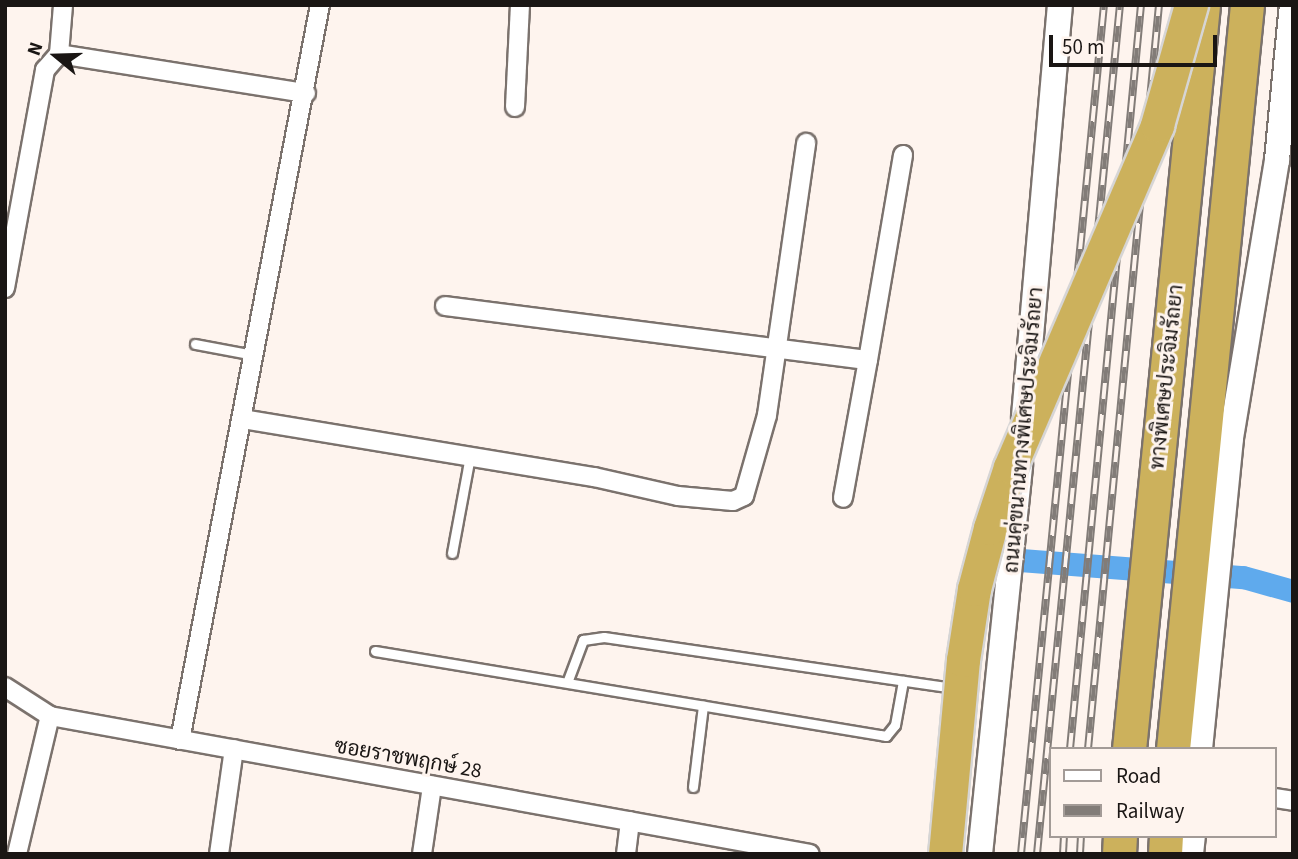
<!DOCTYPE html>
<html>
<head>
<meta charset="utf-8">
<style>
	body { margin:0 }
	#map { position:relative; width:1298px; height:859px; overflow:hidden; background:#fef4ee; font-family:"Source Sans 3",Sarabun,sans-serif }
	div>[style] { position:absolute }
	.canal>* { height:23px; margin:-11.5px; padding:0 11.5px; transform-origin:11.5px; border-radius:11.5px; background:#5faaed }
	.roads { filter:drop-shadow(2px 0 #7b726d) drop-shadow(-2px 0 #7b726d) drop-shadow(0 2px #7b726d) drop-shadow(0 -2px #7b726d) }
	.lane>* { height:9px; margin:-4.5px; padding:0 4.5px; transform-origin:4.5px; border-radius:4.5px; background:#fff }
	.street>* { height:18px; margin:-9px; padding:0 9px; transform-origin:9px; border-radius:9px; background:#fff }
	.secondary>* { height:24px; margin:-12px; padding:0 12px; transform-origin:12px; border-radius:12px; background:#fff }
	.highway>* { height:33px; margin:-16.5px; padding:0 16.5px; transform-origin:16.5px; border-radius:16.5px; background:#ccb15c }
	.rail>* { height:8px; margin-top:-4px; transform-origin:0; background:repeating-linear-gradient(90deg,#fef4ee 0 16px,#827c78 0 32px); box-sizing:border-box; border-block:2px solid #827c78 }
	.bridges { filter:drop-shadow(2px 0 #d6d5d5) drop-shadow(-2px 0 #d6d5d5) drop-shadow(0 2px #d6d5d5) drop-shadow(0 -2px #d6d5d5) }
	.highway-bridge>* { height:33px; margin:-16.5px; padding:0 16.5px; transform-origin:16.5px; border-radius:16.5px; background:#ccb15c }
	span { translate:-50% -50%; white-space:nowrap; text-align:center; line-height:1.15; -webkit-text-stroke:6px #fef4ee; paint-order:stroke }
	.street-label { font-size:21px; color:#1a1614 }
	.frame { position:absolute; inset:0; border:7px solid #1a1614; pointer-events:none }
	.legend { position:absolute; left:1049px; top:747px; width:228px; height:91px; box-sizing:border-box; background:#fef4ee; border:2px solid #a39b97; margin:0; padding:9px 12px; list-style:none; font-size:21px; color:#1a1614 }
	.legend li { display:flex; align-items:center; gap:14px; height:35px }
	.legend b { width:35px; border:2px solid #a39b97 }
	.north { position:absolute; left:21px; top:21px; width:70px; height:70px; -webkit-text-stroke:5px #fef4ee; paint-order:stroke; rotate:289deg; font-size:19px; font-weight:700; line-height:28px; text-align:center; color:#1a1614 }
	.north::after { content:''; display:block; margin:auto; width:24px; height:32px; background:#1a1614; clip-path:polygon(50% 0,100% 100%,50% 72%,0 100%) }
	.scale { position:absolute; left:1049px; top:35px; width:168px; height:32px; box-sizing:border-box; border:4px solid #1a1614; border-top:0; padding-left:9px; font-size:21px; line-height:24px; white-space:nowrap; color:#1a1614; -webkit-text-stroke:5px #fef4ee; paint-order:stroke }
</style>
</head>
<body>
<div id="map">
	<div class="canal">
		<i style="left:994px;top:558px;width:250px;rotate:4.4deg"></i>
		<i style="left:1243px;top:577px;width:52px;rotate:15.6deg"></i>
	</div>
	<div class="roads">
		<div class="lane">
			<i style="left:195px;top:344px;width:60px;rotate:10.6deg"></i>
			<i style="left:452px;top:553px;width:99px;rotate:-79.5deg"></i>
			<i style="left:375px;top:651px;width:518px;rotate:9.44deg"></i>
			<i style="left:886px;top:736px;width:14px;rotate:-51deg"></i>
			<i style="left:895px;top:725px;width:45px;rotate:-79.7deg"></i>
			<i style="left:568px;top:680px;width:43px;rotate:-69.4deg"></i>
			<i style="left:583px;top:640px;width:21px;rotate:-8deg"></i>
			<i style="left:604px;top:637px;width:354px;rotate:8.3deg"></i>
			<i style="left:693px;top:787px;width:82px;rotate:-83deg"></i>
		</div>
		<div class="street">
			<i style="left:59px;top:54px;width:250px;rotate:9deg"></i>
			<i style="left:59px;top:54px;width:49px;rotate:-85.3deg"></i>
			<i style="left:515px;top:107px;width:102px;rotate:-87.2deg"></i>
			<i style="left:5px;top:288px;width:222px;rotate:-79.6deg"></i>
			<i style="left:45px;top:70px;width:21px;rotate:-49deg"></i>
			<i style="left:445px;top:306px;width:426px;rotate:7.3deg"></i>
			<i style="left:868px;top:360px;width:140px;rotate:100.3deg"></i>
			<i style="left:868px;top:360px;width:208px;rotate:-80.3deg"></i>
			<i style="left:243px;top:419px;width:356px;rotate:9.4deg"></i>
			<i style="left:594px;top:477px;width:86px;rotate:12.7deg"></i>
			<i style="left:678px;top:496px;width:55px;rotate:5.2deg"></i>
			<i style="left:733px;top:501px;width:12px;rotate:-24deg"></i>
			<i style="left:744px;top:496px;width:84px;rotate:-74.1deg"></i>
			<i style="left:767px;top:415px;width:275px;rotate:-81.8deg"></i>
			<i style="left:5px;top:687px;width:54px;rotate:32.8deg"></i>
			<i style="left:50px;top:716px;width:772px;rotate:10.29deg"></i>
			<i style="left:180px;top:740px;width:748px;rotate:-79.22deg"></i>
			<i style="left:1275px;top:798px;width:18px;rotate:9deg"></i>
			<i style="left:17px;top:854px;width:142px;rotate:-76.6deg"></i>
			<i style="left:219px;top:854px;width:106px;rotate:-81.9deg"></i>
			<i style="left:422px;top:854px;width:69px;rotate:-81.6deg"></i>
			<i style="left:626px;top:854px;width:33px;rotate:-83deg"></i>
		</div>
		<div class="secondary">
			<i style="left:1024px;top:416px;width:413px;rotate:-85deg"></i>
			<i style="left:1200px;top:749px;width:313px;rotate:-84.3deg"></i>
			<i style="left:1231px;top:438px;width:282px;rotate:-80.6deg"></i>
			<i style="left:1277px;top:160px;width:156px;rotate:-84.5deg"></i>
			<i style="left:980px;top:854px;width:390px;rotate:-84.1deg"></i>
			<i style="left:1191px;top:854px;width:18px;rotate:-84deg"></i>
		</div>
		<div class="highway">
			<i style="left:1129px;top:749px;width:748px;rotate:-84.32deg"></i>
			<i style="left:1173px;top:749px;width:748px;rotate:-84.32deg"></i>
			<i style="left:1119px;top:854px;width:18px;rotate:-87deg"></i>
			<i style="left:1165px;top:854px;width:18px;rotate:-87deg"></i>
		</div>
	</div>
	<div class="rail">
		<i style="left:1070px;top:749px;width:747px;rotate:-84.55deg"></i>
		<i style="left:1088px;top:749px;width:747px;rotate:-84.55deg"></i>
		<i style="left:1021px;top:854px;width:853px;rotate:-84.42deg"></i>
		<i style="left:1037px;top:854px;width:853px;rotate:-84.42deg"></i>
		<i style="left:1063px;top:854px;width:18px;rotate:-87deg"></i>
		<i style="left:1080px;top:854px;width:18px;rotate:-87deg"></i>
	</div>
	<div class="bridges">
		<div class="highway-bridge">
			<i style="left:945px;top:854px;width:195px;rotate:-84.7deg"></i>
			<i style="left:963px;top:660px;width:72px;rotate:-81.2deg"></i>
			<i style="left:974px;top:589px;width:63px;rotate:-75.3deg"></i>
			<i style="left:990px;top:528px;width:64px;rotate:-71.8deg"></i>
			<i style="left:1010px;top:467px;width:372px;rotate:-66.7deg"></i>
			<i style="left:1157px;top:125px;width:125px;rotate:-74.2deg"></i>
		</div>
	</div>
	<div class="street-label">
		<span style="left:1166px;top:377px;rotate:-84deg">ทางพิเศษประจิมรัถยา</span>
		<span style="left:1023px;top:430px;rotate:-85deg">ถนนคู่ขนานทางพิเศษประจิมรัถยา</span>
		<span style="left:408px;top:758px;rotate:10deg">ซอยราชพฤกษ์ 28</span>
	</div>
	<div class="frame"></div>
	<ul class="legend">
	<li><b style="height:9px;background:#fff"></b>Road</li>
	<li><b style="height:9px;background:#827c78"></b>Railway</li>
	</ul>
	<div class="north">N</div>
	<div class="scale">50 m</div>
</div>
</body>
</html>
